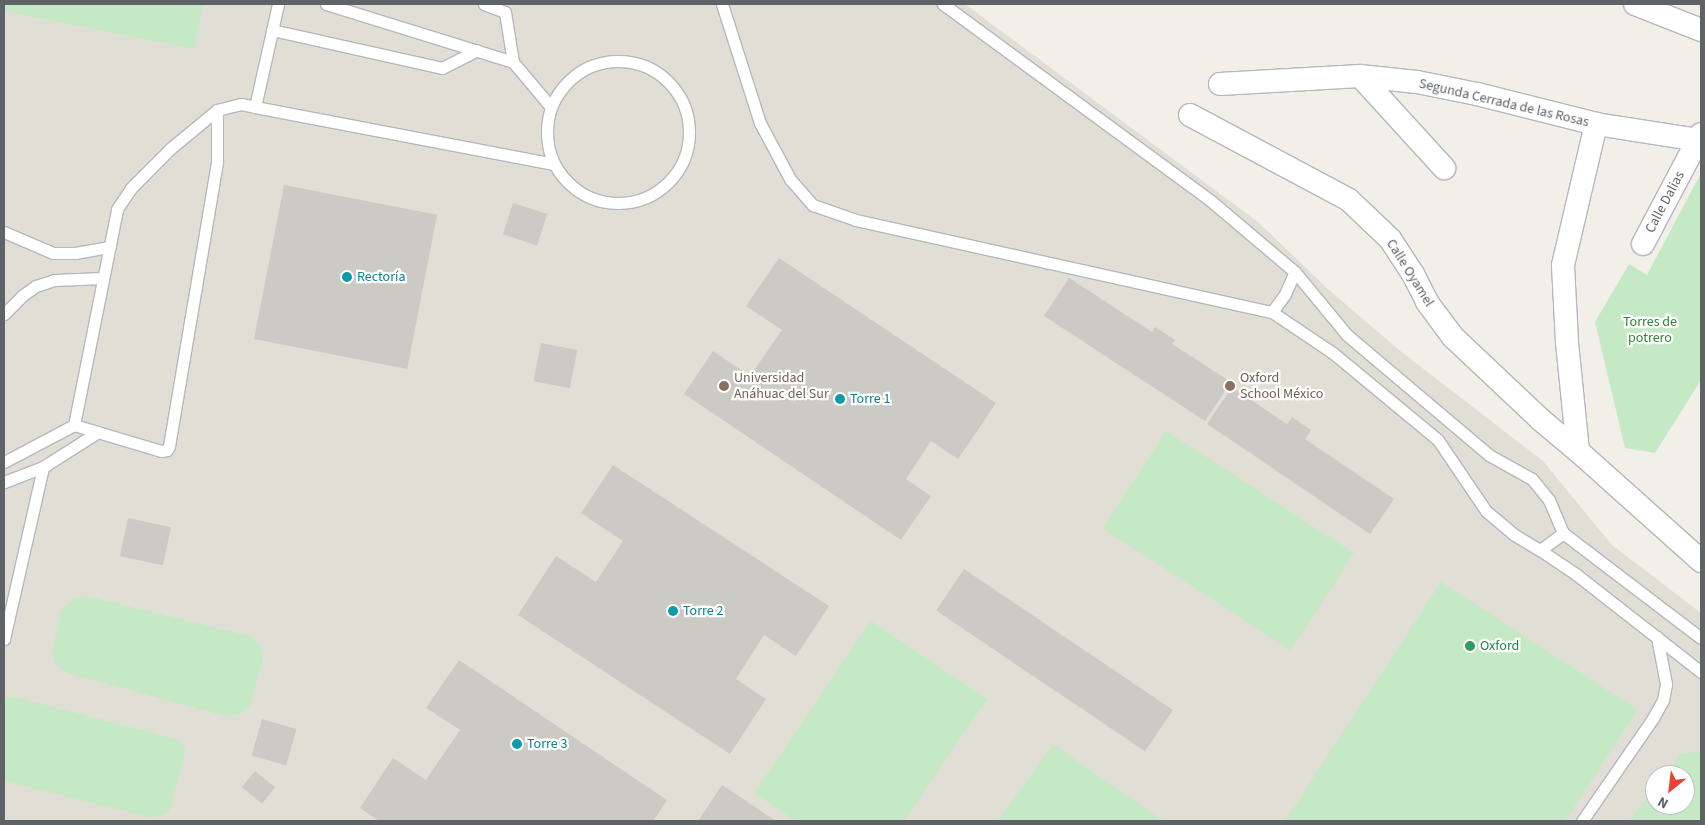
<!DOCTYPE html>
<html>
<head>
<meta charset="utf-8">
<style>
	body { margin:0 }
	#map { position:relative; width:1705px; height:825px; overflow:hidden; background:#f1efe8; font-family:"Source Sans 3",sans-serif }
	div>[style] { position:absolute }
	.education>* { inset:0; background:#e1ded6 }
	.green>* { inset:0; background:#c5e8c5; transform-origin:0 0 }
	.building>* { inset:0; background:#cccac5; transform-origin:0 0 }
	.roads { filter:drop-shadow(1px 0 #b5b8bc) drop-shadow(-1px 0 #b5b8bc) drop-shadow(0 1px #b5b8bc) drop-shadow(0 -1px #b5b8bc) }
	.service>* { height:11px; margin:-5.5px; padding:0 5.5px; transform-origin:5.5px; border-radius:5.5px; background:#fff }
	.service>.ring { margin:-5.5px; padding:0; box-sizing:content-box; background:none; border:11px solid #fff; border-radius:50% }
	.minor>* { height:22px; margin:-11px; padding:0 11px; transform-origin:11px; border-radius:11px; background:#fff }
	.dots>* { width:14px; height:14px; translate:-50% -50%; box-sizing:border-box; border:2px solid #fff; border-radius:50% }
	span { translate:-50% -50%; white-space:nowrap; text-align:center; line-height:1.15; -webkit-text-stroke:4.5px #fff; paint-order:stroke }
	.street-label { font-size:14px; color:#5f6368 }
	.culture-label { font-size:14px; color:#0d838f }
	.left { translate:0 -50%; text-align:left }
	.park-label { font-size:14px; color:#348238 }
	.education-label { font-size:14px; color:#785e54 }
	.leisure-label { font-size:14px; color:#27864d }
	.frame { position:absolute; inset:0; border:5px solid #5f6368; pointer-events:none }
	.north { position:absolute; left:1645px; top:765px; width:50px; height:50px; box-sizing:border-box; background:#fff; border:1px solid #bfc1c3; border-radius:50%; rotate:209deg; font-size:14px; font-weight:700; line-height:20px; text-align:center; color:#5f6368 }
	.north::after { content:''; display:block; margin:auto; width:18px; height:22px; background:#ea4335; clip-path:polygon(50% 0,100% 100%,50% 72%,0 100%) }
</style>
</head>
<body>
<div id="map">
	<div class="education">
		<i style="clip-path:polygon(evenodd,4px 4px,965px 4px,1258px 222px,1328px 289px,1399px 350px,1543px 461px,1612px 545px,1701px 613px,1701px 821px,4px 821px,4px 4px,1655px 775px,1685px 775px,1685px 805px,1655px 805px,1655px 775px)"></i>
	</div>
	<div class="green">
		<i style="clip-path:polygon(4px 4px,203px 4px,194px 49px,4px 11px)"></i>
		<i style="clip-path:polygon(1701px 173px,1701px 380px,1655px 453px,1625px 448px,1595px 322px,1629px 264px,1647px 275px)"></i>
		<i style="left:1166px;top:431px;width:224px;height:116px;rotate:33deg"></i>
		<i style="clip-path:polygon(1441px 582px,1638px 710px,1565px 821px,1285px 821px)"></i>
		<i style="clip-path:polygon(87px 596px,252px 637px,261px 646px,263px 659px,250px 706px,240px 714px,228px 717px,68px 673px,55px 664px,52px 652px,61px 610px,73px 599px)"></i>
		<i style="clip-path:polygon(871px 621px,987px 699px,904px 821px,796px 821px,754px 793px)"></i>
		<i style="clip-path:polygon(4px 697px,14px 697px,180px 740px,185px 749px,184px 759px,169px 811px,160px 816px,148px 817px,4px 781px)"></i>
		<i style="clip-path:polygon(1053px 744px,1163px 821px,998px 821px)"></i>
		<i style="clip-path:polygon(1701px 751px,1701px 821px,1629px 821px,1655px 787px,1655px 805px,1685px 805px,1685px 775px,1665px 775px,1681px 754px)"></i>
	</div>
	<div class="building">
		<i style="left:284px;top:185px;width:156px;height:157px;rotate:11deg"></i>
		<i style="left:513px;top:203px;width:36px;height:33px;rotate:18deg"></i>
		<i style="clip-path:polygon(779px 258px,996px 403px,958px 459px,931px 441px,906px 479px,931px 496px,901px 540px,684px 394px,713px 351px,750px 376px,782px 330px,746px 306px)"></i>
		<i style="clip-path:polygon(1069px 278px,1152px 332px,1155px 327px,1175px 340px,1172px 344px,1231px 382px,1205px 421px,1044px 316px)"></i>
		<i style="left:541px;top:343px;width:37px;height:39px;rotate:11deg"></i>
		<i style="clip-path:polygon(1232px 387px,1287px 424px,1292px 417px,1311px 430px,1305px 439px,1394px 499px,1370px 534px,1207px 424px)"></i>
		<i style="clip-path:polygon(613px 465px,829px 606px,796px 656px,764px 635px,736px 679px,766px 699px,730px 754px,518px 615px,556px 556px,596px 582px,623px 541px,581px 513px)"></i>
		<i style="left:128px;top:518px;width:44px;height:39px;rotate:12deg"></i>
		<i style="left:964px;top:569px;width:252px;height:50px;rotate:34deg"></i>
		<i style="clip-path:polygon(459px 660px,667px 800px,653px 821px,379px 821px,360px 808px,393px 758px,426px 780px,460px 730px,426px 708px)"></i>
		<i style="left:262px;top:719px;width:36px;height:38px;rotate:16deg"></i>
		<i style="left:255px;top:771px;width:26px;height:21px;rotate:39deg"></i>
		<i style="clip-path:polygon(722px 785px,776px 821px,698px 821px)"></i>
	</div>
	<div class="roads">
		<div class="service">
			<i style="left:326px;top:4px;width:196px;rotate:17.2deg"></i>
			<i style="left:484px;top:4px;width:22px;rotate:21deg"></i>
			<i style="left:505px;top:12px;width:51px;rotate:80.9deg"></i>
			<i style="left:513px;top:62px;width:57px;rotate:49.9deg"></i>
			<i style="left:722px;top:4px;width:125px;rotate:72.3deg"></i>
			<i style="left:760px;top:123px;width:64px;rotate:61.8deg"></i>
			<i style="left:790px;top:179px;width:35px;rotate:49deg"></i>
			<i style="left:813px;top:205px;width:46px;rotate:19.2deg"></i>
			<i style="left:856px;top:220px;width:426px;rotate:12.5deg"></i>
			<i style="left:1272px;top:312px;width:73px;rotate:33.9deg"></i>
			<i style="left:1333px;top:353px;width:136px;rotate:39.6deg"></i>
			<i style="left:1438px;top:440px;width:86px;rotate:55.9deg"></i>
			<i style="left:1486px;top:511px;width:35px;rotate:40deg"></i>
			<i style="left:1513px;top:534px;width:31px;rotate:31deg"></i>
			<i style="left:1540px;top:550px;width:45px;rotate:34deg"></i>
			<i style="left:1577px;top:575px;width:157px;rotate:38deg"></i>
			<i style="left:943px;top:4px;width:333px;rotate:36.3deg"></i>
			<i style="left:1211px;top:201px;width:110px;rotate:40.2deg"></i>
			<i style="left:1295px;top:272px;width:82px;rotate:50.5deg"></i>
			<i style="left:1347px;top:335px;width:186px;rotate:40.2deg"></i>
			<i style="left:1489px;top:455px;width:49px;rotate:29.2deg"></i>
			<i style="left:1532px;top:479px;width:27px;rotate:51deg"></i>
			<i style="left:1549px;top:500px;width:36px;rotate:67deg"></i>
			<i style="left:1563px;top:533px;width:173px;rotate:37.3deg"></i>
			<i style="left:272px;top:30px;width:174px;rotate:12.6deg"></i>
			<i style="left:442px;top:68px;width:39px;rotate:-27deg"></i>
			<i class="ring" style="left:547px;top:61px;width:131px;height:131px"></i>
			<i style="left:255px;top:107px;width:106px;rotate:-77.4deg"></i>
			<i style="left:4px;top:232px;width:53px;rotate:23.2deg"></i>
			<i style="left:53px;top:253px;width:22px"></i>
			<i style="left:75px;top:253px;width:35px;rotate:-10deg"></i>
			<i style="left:1272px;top:312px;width:22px;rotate:-54deg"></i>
			<i style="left:1285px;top:294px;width:24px;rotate:-66deg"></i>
			<i style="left:4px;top:314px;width:27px;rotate:-45deg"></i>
			<i style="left:23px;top:295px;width:16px;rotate:-35deg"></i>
			<i style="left:36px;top:286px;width:19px;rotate:-18deg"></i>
			<i style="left:54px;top:280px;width:49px;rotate:-2.3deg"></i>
			<i style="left:74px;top:425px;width:220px;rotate:-78.7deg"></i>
			<i style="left:117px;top:209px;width:25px;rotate:-56deg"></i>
			<i style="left:131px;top:188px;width:57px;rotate:-45deg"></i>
			<i style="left:171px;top:148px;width:60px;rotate:-39.6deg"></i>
			<i style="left:217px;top:110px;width:25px;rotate:-14deg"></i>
			<i style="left:241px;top:104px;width:14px;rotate:12deg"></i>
			<i style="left:255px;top:107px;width:303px;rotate:10.8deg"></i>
			<i style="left:4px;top:462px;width:79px;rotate:-27.9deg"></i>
			<i style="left:74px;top:425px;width:91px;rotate:16.6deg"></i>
			<i style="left:161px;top:451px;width:6px;rotate:-9deg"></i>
			<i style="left:167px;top:450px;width:4px;rotate:-63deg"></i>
			<i style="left:169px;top:446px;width:289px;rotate:-80.4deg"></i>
			<i style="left:217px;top:161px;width:51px;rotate:-90deg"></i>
			<i style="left:4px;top:482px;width:42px;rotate:-21deg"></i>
			<i style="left:43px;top:467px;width:65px;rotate:-32.5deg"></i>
			<i style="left:1540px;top:550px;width:29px;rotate:-36deg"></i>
			<i style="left:4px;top:639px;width:176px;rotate:-77.2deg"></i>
			<i style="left:1582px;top:821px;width:125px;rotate:-55.4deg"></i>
			<i style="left:1653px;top:718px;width:21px;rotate:-61deg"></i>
			<i style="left:1663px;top:700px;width:16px;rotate:-79deg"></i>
			<i style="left:1666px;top:684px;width:48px;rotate:-100.8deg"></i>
		</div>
		<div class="minor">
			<i style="left:1635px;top:4px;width:71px;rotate:21.5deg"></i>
			<i style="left:1360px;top:76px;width:125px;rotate:47.6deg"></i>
			<i style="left:1220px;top:84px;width:140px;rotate:-3.3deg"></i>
			<i style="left:1360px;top:76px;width:57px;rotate:6deg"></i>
			<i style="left:1417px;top:82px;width:61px;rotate:11.3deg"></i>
			<i style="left:1477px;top:94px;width:123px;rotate:14.1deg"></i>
			<i style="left:1596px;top:124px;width:103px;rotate:8.9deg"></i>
			<i style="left:1190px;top:115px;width:180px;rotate:28.1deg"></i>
			<i style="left:1349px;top:200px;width:57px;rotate:43.6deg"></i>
			<i style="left:1390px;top:239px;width:42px;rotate:56.7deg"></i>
			<i style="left:1413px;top:274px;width:31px;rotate:63deg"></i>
			<i style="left:1427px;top:302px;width:44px;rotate:53.4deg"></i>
			<i style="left:1453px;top:337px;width:121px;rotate:43.3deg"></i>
			<i style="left:1541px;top:420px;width:48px;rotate:40deg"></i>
			<i style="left:1578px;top:451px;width:165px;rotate:41.8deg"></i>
			<i style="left:1643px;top:244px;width:124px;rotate:-62.2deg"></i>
			<i style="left:1578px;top:451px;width:110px;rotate:-95.8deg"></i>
			<i style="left:1567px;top:342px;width:77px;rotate:-93deg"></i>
			<i style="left:1563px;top:265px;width:145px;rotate:-76.8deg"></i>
		</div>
	</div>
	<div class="dots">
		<i style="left:347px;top:277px;background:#0f9aa8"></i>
		<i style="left:724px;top:386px;background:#8d6e63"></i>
		<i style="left:1230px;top:386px;background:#8d6e63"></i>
		<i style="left:840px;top:399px;background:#0f9aa8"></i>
		<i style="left:673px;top:611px;background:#0f9aa8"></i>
		<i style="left:1470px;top:646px;background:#2e9e5b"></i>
		<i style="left:517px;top:744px;background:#0f9aa8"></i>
	</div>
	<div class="street-label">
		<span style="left:1504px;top:103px;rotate:13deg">Segunda Cerrada de las Rosas</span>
		<span style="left:1665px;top:202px;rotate:-62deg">Calle Dalias</span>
		<span style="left:1410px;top:273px;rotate:58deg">Calle Oyamel</span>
	</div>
	<div class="culture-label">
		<span class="left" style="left:357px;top:277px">Rectoría</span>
		<span class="left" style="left:850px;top:399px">Torre 1</span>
		<span class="left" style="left:683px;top:611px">Torre 2</span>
		<span class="left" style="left:527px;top:744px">Torre 3</span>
	</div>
	<div class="park-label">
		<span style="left:1650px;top:330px">Torres de<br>potrero</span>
	</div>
	<div class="education-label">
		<span class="left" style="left:734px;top:386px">Universidad<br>Anáhuac del Sur</span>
		<span class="left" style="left:1240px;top:386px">Oxford<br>School México</span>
	</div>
	<div class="leisure-label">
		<span class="left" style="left:1480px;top:646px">Oxford</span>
	</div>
	<div class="frame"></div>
	<div class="north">N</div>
</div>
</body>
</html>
